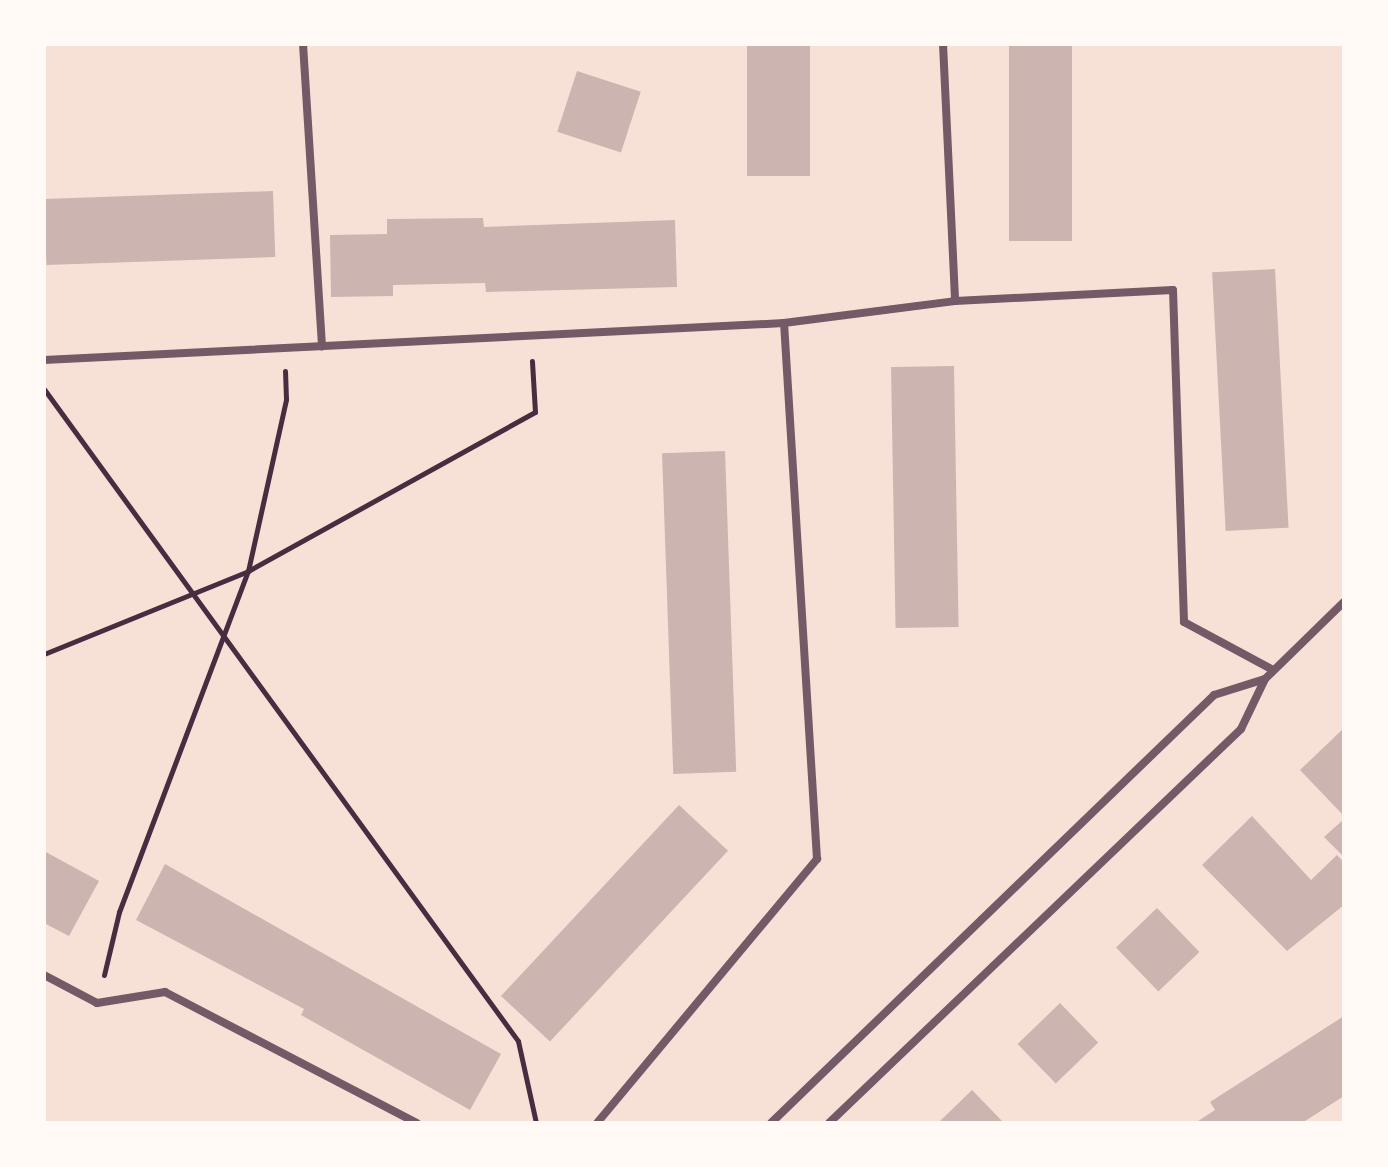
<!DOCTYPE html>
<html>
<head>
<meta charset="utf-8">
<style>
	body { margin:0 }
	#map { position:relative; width:1388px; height:1167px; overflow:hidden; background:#f7e1d7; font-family:Lato,sans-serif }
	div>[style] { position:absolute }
	.building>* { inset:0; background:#ccb4b1; transform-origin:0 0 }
	.path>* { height:5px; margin:-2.5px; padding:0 2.5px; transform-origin:2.5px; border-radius:2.5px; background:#4a2c40 }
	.minor>* { height:8px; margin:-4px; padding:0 4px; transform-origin:4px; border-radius:4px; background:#755966 }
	span { translate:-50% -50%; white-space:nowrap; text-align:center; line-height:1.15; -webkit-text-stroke:6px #fffaf5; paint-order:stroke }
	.frame { position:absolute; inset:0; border:46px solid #fffaf5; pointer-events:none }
</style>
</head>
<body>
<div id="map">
	<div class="building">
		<i style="left:747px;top:44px;width:63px;height:132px"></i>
		<i style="left:1009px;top:44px;width:63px;height:197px"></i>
		<i style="left:577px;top:71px;width:67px;height:64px;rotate:18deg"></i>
		<i style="left:273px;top:191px;width:66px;height:229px;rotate:88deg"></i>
		<i style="clip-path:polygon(483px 218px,484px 227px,675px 220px,677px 287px,486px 292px,485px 283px,393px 285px,393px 296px,331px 297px,330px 235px,387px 234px,387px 219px)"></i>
		<i style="left:1275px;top:269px;width:259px;height:63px;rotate:87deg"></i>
		<i style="left:954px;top:366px;width:261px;height:63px;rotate:89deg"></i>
		<i style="left:725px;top:451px;width:321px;height:63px;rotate:88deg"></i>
		<i style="clip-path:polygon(1344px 728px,1344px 816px,1300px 770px)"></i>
		<i style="left:679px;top:805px;width:67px;height:261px;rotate:43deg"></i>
		<i style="clip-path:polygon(1252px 816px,1311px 880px,1337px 855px,1344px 862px,1344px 905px,1287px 951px,1202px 865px)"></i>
		<i style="clip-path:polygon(1344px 819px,1344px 857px,1324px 837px)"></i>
		<i style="clip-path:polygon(44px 851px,99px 881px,69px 936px,44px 923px)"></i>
		<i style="clip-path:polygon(165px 864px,501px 1054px,470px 1110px,301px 1015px,304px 1009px,136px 920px)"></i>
		<i style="left:1157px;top:908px;width:61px;height:57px;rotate:46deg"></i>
		<i style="left:1060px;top:1003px;width:55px;height:59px;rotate:46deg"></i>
		<i style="clip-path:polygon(1344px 1016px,1344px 1096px,1302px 1123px,1195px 1123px,1215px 1110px,1210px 1102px)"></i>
		<i style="clip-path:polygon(972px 1090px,1004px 1123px,938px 1123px)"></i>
	</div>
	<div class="path">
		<i style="left:44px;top:389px;width:806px;rotate:53.98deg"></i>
		<i style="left:518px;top:1041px;width:84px;rotate:77.6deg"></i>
		<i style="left:44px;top:654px;width:220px;rotate:-22.1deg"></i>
		<i style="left:248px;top:571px;width:328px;rotate:-29deg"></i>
		<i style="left:535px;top:412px;width:51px;rotate:-93.4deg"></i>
		<i style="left:104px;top:975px;width:65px;rotate:-76.6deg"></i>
		<i style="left:119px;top:912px;width:365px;rotate:-69.3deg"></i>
		<i style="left:248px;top:571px;width:176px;rotate:-77.5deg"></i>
		<i style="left:286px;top:399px;width:28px;rotate:-92deg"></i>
	</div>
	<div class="minor">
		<i style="left:303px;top:44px;width:303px;rotate:86.4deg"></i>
		<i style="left:943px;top:44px;width:257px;rotate:87.3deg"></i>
		<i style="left:44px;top:360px;width:741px;rotate:-2.86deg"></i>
		<i style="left:784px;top:323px;width:172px;rotate:-7.3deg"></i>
		<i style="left:955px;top:301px;width:218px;rotate:-2.9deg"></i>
		<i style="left:1173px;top:290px;width:332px;rotate:88.1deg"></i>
		<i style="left:1184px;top:622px;width:101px;rotate:28.3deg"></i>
		<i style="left:44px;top:975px;width:60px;rotate:27.8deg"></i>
		<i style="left:97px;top:1003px;width:69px;rotate:-9.2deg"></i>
		<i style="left:165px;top:992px;width:284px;rotate:27.5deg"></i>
		<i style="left:597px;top:1123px;width:344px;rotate:-50.2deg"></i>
		<i style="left:817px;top:859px;width:537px;rotate:-93.52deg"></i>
		<i style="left:771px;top:1123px;width:616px;rotate:-44.01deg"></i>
		<i style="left:1214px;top:695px;width:53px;rotate:-17.4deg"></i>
		<i style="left:829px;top:1123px;width:570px;rotate:-43.72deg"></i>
		<i style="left:1241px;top:729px;width:55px;rotate:-64.4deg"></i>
		<i style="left:1265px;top:679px;width:110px;rotate:-44.3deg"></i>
	</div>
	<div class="frame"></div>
</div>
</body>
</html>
